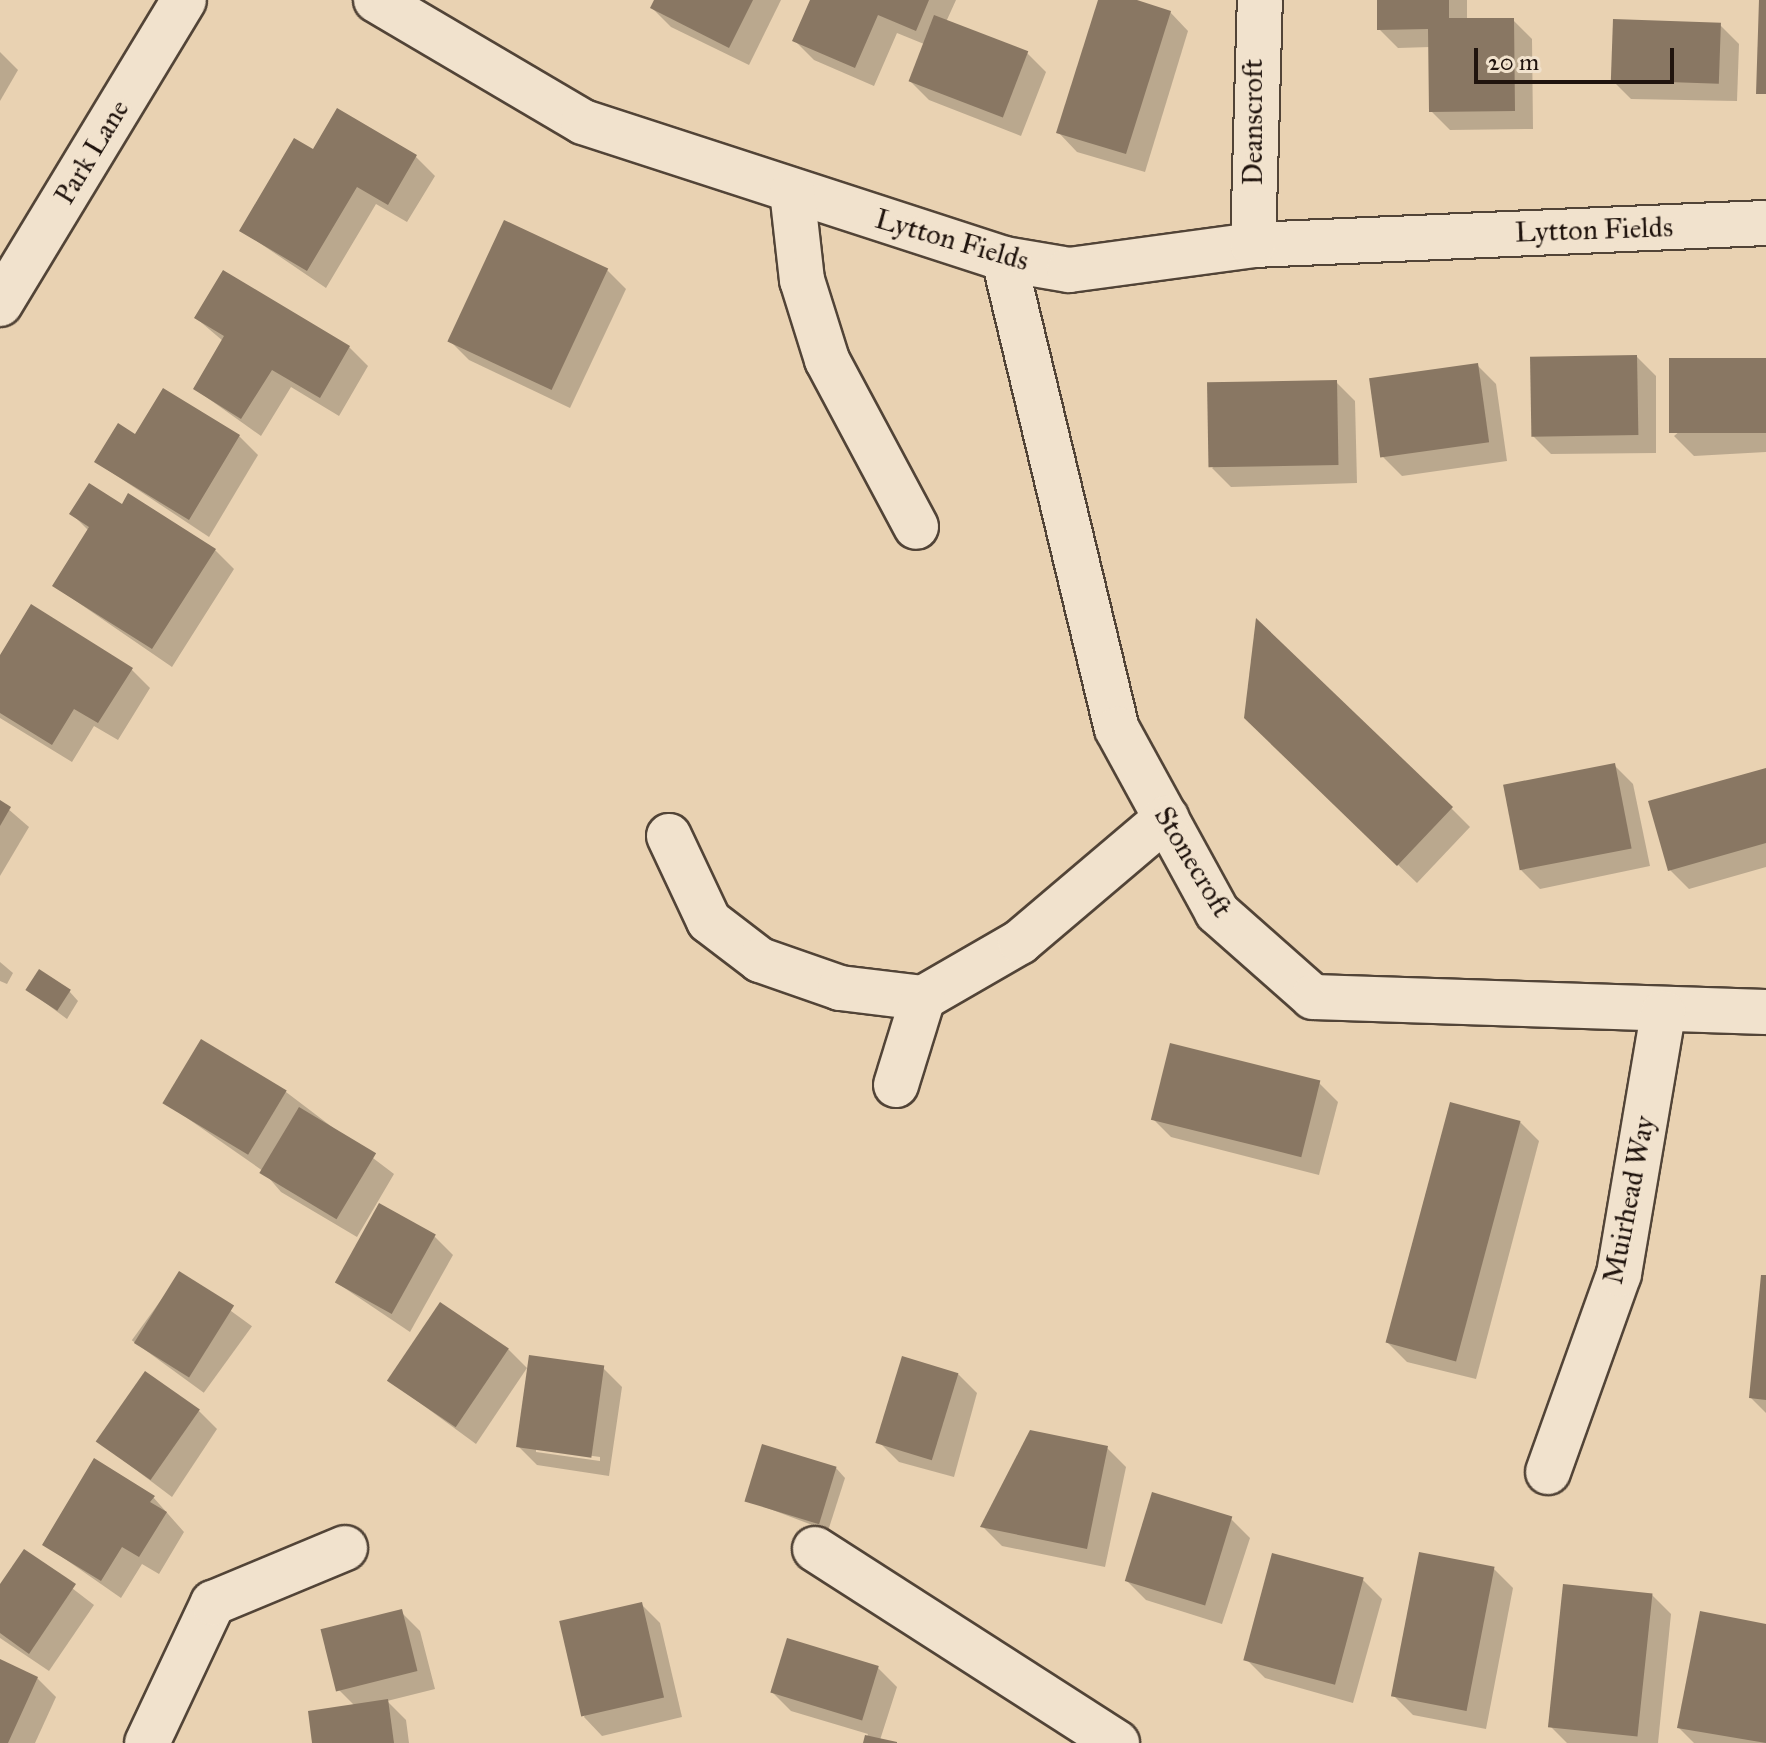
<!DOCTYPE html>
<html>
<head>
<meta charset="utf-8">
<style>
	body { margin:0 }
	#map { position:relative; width:1766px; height:1743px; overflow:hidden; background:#e9d2b2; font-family:"IM FELL Great Primer",serif }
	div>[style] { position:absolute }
	.shadow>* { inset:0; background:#0003; transform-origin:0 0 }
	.building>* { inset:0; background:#897763; transform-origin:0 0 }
	.roads { filter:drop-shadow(2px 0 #524437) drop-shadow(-2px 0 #524437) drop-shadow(0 2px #524437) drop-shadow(0 -2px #524437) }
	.minor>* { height:44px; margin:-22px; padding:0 22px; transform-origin:22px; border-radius:22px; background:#f1e2cd }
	span { translate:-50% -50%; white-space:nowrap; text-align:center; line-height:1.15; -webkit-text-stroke:8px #f1e2cd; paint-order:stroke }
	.street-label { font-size:28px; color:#20140e }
	.scale { position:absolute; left:1474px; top:48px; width:200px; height:36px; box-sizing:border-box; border:4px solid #20140e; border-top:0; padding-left:10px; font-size:24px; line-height:28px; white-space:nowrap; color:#20140e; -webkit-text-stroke:6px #f1e2cd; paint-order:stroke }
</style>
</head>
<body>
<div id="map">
	<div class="shadow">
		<i style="clip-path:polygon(656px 0,781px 0,749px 65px,671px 27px,652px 8px)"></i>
		<i style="clip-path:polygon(812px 0,956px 0,946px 22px,1027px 53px,1046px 72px,1021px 136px,929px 100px,910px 81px,924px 44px,897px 33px,874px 86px,814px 60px,795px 41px)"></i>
		<i style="clip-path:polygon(1100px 0,1170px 12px,1188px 31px,1145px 172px,1077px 152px,1058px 132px)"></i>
		<i style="clip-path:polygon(1379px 0,1467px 0,1467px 20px,1513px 20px,1532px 39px,1533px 129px,1450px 130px,1431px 111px,1430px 47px,1398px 48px,1379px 29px)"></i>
		<i style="clip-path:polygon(1720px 25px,1739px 44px,1737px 101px,1631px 99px,1612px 80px)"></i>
		<i style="clip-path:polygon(0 52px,18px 70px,0 101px)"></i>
		<i style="clip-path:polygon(314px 152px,416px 157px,435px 176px,407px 222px,376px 204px,326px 288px,242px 231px)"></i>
		<i style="clip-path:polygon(607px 270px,626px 289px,570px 408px,469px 360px,450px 341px)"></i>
		<i style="clip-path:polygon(196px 318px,349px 347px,368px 366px,339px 416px,291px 387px,261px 436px,195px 389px,223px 341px)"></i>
		<i style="clip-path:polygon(1637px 357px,1656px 376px,1656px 453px,1551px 454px,1532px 435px)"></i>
		<i style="clip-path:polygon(1766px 360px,1766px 452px,1694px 456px,1674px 436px)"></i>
		<i style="clip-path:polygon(1477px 365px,1496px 384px,1507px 461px,1402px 476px,1383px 457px)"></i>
		<i style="clip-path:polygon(1336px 382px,1355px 401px,1357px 483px,1231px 487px,1212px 468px)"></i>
		<i style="clip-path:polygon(136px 436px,239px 436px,258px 455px,209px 537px,96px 462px)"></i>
		<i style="clip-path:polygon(123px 507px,215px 550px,234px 569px,172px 667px,54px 586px,89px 531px,72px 514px)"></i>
		<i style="clip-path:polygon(0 659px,131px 669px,150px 688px,118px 740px,94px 726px,72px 762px,0 718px)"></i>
		<i style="clip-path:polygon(1265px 737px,1451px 808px,1470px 827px,1417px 883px)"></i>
		<i style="clip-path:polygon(1614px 765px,1633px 784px,1650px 866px,1540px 889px,1521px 870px)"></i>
		<i style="clip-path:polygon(1766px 770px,1766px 867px,1689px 889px,1670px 870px)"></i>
		<i style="clip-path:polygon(0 802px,29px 827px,0 876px)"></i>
		<i style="clip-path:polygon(0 962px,13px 973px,7px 984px,0 981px)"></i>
		<i style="clip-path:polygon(28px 990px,69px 991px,78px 1001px,67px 1019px)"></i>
		<i style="clip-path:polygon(1319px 1083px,1338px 1102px,1319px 1175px,1171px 1137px,1152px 1118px)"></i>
		<i style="clip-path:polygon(286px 1092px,394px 1174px,357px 1237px,281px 1192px,263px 1171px,164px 1102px)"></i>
		<i style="clip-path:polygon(1520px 1122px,1539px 1141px,1476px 1379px,1407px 1362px,1388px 1343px)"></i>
		<i style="clip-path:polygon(434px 1236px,453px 1255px,410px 1332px,337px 1283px)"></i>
		<i style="left:180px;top:1274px;width:89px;height:82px;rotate:36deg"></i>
		<i style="clip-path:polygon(1766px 1277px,1766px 1413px,1751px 1398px)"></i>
		<i style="clip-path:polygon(508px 1349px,527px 1368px,476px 1444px,390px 1381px)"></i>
		<i style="clip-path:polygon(evenodd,603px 1368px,622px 1387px,609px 1476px,537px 1465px,518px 1446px,603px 1368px,536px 1448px,600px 1457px,600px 1461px,536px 1452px,536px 1448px)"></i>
		<i style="clip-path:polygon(958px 1374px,977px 1393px,954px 1477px,899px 1462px,880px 1443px)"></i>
		<i style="clip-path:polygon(199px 1411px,217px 1429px,172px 1497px,99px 1442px)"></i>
		<i style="clip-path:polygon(1107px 1448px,1126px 1467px,1105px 1567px,1002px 1546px,983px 1527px)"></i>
		<i style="clip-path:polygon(836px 1468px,845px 1478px,828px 1531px,746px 1500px)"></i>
		<i style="clip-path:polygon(153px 1497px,184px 1532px,159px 1574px,142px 1564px,121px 1598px,45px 1545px)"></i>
		<i style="clip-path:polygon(1231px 1519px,1250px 1538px,1222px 1624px,1146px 1600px,1127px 1581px)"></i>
		<i style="clip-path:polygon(25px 1552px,94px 1605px,49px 1671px,0 1638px,0 1587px)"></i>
		<i style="clip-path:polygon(1494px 1569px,1513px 1588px,1486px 1729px,1413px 1715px,1394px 1696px)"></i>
		<i style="clip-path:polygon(1363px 1580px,1382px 1599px,1353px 1703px,1265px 1678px,1246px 1659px)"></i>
		<i style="clip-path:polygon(1652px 1595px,1671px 1614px,1658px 1743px,1567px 1743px,1550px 1726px)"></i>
		<i style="clip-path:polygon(641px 1604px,660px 1623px,682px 1717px,602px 1736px,584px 1717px)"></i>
		<i style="clip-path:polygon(401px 1612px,420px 1631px,435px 1689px,387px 1701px,406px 1720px,409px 1743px,314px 1743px,355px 1706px,338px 1689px)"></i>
		<i style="clip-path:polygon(1766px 1626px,1766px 1743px,1694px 1743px,1679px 1728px)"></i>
		<i style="clip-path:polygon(0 1661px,37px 1678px,56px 1697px,35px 1743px,0 1743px)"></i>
		<i style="clip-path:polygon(878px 1668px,897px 1687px,880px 1740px,893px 1743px,865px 1743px,868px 1734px,791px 1711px,772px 1692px)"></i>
	</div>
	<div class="building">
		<i style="clip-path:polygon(654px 0,753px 0,729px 48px,650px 8px)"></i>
		<i style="clip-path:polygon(810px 0,929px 0,916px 31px,878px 15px,855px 68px,792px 41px)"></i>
		<i style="clip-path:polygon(1098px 0,1137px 0,1171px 11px,1126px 154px,1056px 133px)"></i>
		<i style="clip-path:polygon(1377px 0,1449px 0,1449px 18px,1514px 18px,1515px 111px,1429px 112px,1428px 29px,1377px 30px)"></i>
		<i style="clip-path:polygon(1759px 0,1766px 0,1766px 94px,1756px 94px)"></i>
		<i style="left:934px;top:15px;width:101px;height:71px;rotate:21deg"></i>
		<i style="left:1613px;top:19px;width:108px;height:61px;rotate:2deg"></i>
		<i style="clip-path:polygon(337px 108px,417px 155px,388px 205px,357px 187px,307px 271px,239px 231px,294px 138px,313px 149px)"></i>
		<i style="left:504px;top:220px;width:115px;height:134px;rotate:25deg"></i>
		<i style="clip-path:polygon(223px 270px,350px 346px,320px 398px,272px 370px,241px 419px,193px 389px,224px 336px,194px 318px)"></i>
		<i style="left:1637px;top:355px;width:80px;height:107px;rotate:89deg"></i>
		<i style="left:1766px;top:358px;width:75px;height:97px;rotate:90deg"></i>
		<i style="left:1478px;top:363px;width:80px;height:110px;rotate:82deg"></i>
		<i style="left:1337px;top:380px;width:85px;height:130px;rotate:89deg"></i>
		<i style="clip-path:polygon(163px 388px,240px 435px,189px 520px,94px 462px,118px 423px,135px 434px)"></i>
		<i style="clip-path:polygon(89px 483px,122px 504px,128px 493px,216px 549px,152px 649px,52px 586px,89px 527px,69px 514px)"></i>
		<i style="clip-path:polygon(31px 604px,133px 668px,98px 723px,74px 709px,52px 745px,0 713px,0 655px)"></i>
		<i style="clip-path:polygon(1256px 618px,1453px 807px,1397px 866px,1244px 718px)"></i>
		<i style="left:1615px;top:763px;width:87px;height:114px;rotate:79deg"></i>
		<i style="clip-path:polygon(1766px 768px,1766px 843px,1668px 871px,1648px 801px)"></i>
		<i style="clip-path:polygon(0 800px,11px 807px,0 826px)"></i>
		<i style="left:39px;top:969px;width:38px;height:25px;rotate:33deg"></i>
		<i style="left:201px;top:1039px;width:100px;height:75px;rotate:31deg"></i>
		<i style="left:1170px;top:1043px;width:155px;height:79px;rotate:14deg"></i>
		<i style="left:1450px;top:1102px;width:73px;height:249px;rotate:15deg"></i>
		<i style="left:299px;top:1107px;width:90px;height:77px;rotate:31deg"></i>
		<i style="left:379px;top:1203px;width:65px;height:91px;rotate:29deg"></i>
		<i style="left:179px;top:1271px;width:65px;height:85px;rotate:32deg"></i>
		<i style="clip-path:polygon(1761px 1275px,1766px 1275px,1766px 1400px,1749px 1398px)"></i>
		<i style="left:440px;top:1302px;width:83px;height:95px;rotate:34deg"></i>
		<i style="left:529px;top:1355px;width:76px;height:93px;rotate:8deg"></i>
		<i style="left:902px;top:1356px;width:59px;height:91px;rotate:17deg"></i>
		<i style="left:145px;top:1371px;width:67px;height:86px;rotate:35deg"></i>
		<i style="clip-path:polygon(1030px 1430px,1108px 1446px,1087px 1549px,980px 1527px)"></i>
		<i style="left:762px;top:1444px;width:78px;height:60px;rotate:17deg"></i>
		<i style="clip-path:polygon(94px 1458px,155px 1496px,150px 1502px,167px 1512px,139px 1557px,122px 1547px,101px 1581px,42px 1545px)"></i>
		<i style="left:1152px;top:1492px;width:84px;height:93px;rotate:17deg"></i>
		<i style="clip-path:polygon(24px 1549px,76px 1584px,29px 1654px,0 1633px,0 1584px)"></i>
		<i style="left:1419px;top:1552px;width:77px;height:147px;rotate:11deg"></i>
		<i style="left:1272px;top:1553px;width:95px;height:111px;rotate:15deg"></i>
		<i style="left:1563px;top:1584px;width:90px;height:144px;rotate:6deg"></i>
		<i style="left:642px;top:1602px;width:98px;height:85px;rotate:77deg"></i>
		<i style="left:402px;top:1609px;width:64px;height:84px;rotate:76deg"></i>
		<i style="clip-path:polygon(1700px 1611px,1766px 1624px,1766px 1743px,1677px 1728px)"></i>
		<i style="left:787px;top:1638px;width:96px;height:57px;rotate:17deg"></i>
		<i style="clip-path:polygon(0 1659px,38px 1677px,8px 1743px,0 1743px)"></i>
		<i style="clip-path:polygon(388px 1699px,394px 1743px,312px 1743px,308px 1711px)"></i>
		<i style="clip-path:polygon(865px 1735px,897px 1742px,897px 1743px,863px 1743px)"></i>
	</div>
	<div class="roads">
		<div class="minor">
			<i style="left:376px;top:0;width:240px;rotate:30.5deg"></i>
			<i style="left:583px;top:122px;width:443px;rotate:18deg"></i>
			<i style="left:1004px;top:259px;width:66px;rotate:9.6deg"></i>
			<i style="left:1069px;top:270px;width:186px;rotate:-7.7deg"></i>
			<i style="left:1253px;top:245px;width:513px;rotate:-2.46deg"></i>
			<i style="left:792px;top:191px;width:90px;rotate:83.6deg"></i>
			<i style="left:802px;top:280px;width:84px;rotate:72.6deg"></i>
			<i style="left:827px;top:360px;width:189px;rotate:61.9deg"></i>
			<i style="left:1253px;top:245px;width:245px;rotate:-88.4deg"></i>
			<i style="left:1004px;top:259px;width:483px;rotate:76.5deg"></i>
			<i style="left:1117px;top:729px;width:209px;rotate:61.3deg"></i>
			<i style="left:1217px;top:912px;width:128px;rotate:41.5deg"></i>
			<i style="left:1313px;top:997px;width:453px;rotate:1.9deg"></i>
			<i style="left:0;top:304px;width:355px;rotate:-58.8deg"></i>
			<i style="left:669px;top:836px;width:94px;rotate:64.8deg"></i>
			<i style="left:709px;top:921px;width:64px;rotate:37.4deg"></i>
			<i style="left:760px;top:960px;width:85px;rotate:19.3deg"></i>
			<i style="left:840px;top:988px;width:84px;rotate:6.9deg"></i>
			<i style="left:923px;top:998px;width:112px;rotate:-30deg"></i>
			<i style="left:1020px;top:942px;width:192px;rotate:-40.3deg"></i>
			<i style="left:896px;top:1085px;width:91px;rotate:-72.8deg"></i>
			<i style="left:1548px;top:1472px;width:210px;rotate:-70.3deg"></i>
			<i style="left:1619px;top:1274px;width:265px;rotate:-80.4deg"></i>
			<i style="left:815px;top:1549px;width:359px;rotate:32.7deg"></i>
			<i style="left:147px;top:1743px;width:155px;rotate:-64.8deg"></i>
			<i style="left:213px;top:1603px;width:143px;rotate:-22.6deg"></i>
		</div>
	</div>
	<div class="street-label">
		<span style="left:1253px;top:122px;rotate:-90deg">Deanscroft</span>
		<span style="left:92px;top:152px;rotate:-59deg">Park Lane</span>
		<span style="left:1594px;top:230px;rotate:-2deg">Lytton Fields</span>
		<span style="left:952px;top:240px;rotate:16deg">Lytton Fields</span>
		<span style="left:1193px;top:862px;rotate:59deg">Stonecroft</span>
		<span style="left:1629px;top:1200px;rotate:-79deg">Muirhead Way</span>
	</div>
	<div class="scale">20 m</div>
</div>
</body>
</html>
